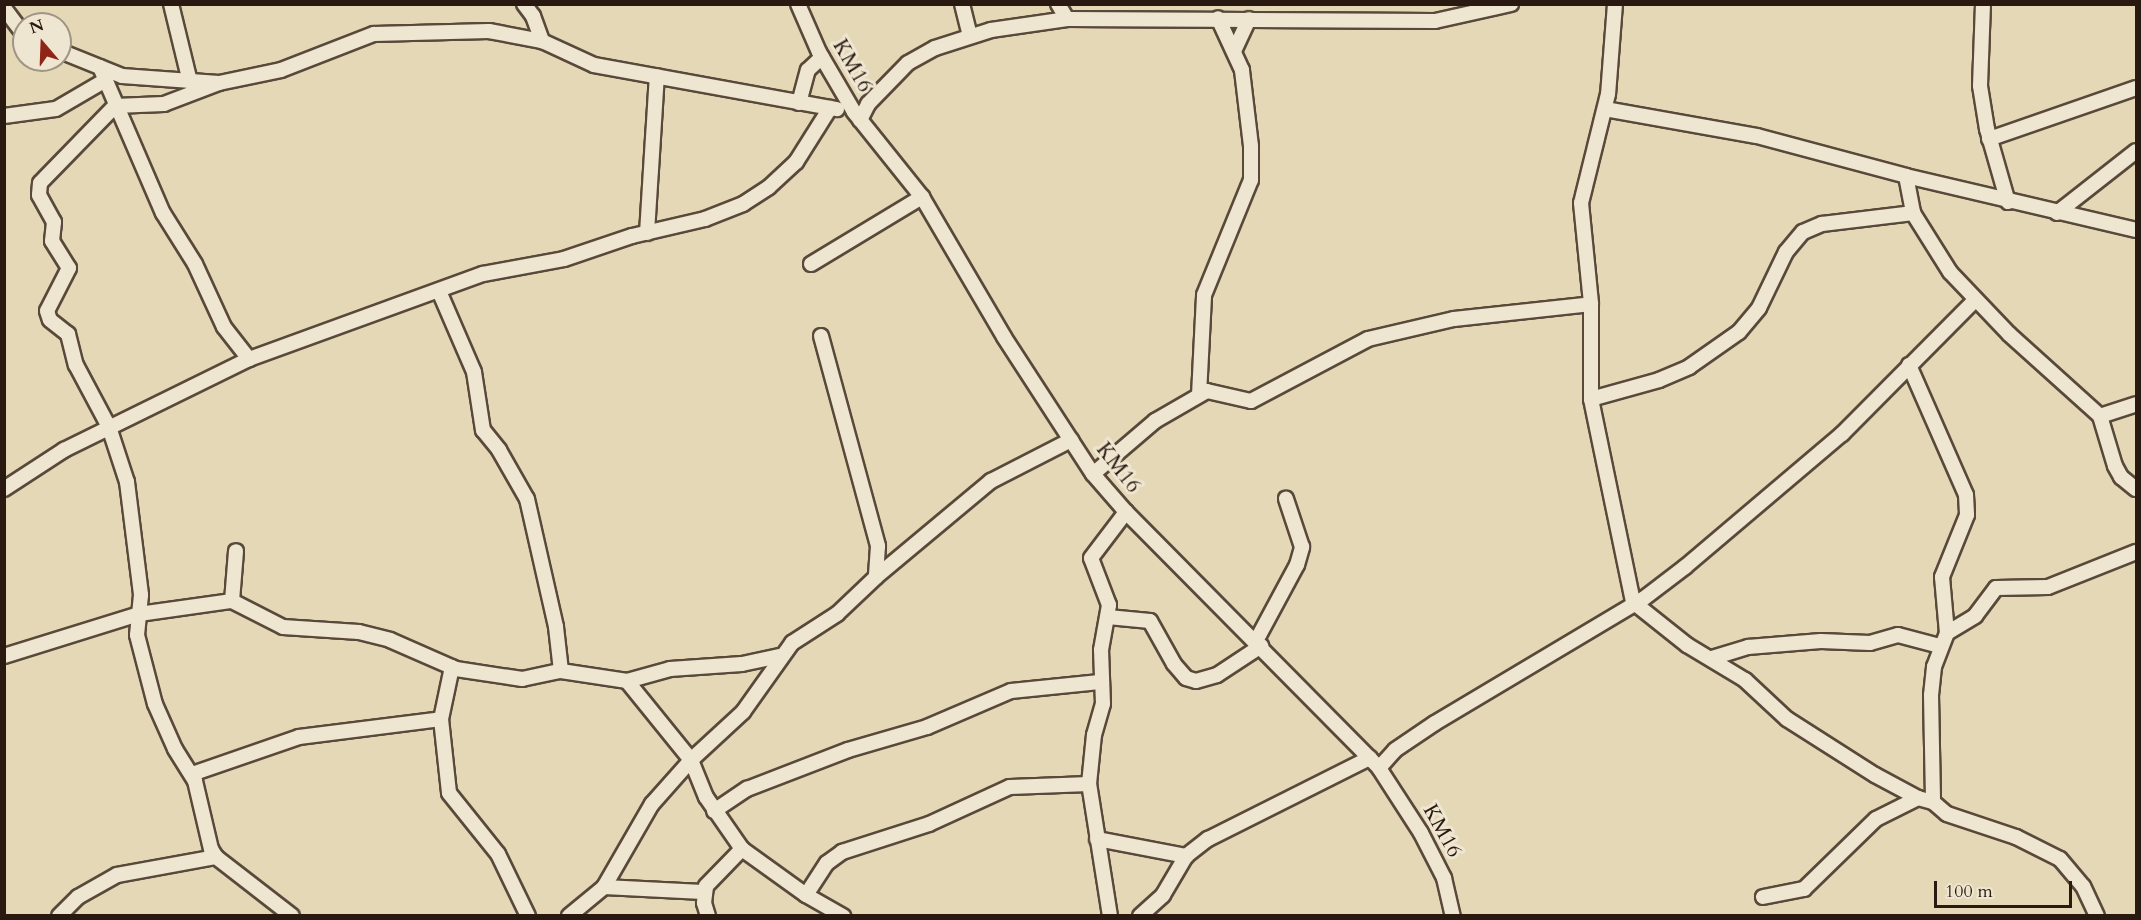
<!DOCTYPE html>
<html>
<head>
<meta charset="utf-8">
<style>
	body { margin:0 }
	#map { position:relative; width:2141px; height:920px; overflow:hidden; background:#e5d8b7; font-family:Cardo,serif }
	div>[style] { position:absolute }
	.roads { filter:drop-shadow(2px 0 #59493a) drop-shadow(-2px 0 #59493a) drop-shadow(0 2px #59493a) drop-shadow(0 -2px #59493a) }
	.minor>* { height:14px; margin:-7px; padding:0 7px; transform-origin:7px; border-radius:7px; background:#eee6d0 }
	span { translate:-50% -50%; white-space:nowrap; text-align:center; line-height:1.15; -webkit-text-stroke:6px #eee6d0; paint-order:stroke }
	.street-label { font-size:21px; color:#2a1911 }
	.frame { position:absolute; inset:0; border:6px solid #2a1911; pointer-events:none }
	.north { position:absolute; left:12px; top:12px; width:60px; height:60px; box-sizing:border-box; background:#eee6d0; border:2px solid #a09484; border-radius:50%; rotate:341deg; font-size:16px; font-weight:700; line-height:24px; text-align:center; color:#2a1911 }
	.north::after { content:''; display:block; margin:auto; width:21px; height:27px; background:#8f2418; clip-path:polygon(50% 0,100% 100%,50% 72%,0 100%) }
	.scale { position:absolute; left:1934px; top:881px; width:138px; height:27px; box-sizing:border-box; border:3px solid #2a1911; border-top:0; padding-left:8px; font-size:18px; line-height:21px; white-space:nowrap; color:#2a1911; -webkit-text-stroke:4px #eee6d0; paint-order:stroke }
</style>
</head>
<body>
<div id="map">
	<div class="roads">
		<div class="minor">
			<i style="left:171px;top:4px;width:80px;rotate:76.3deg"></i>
			<i style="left:524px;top:4px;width:15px;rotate:53deg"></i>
			<i style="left:533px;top:16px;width:27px;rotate:70deg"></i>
			<i style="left:798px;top:4px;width:52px;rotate:66.4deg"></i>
			<i style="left:819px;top:52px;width:69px;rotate:59.7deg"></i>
			<i style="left:854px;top:112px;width:109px;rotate:51.3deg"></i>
			<i style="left:922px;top:197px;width:162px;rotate:59.6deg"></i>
			<i style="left:1004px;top:337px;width:163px;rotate:57deg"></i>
			<i style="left:1093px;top:474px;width:50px;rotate:49deg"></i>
			<i style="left:1126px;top:512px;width:360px;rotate:45.3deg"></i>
			<i style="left:1379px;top:768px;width:77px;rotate:57.1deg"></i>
			<i style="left:1421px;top:833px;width:51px;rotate:62.9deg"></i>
			<i style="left:1444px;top:878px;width:39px;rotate:77deg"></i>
			<i style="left:962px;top:4px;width:32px;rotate:76deg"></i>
			<i style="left:1058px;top:4px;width:17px;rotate:59deg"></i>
			<i style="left:1615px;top:4px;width:90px;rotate:94.4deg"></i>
			<i style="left:1608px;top:94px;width:112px;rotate:103.9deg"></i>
			<i style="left:1581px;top:203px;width:101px;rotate:84.3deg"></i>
			<i style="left:1591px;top:304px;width:95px;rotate:90deg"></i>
			<i style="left:1591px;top:399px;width:207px;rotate:78.3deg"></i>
			<i style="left:1633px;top:602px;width:69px;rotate:38.5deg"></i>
			<i style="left:1687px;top:645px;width:68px;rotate:31.1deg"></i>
			<i style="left:1745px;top:680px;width:57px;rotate:42.9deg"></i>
			<i style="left:1787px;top:719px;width:104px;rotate:32.5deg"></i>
			<i style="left:1875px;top:775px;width:49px;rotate:28.1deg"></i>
			<i style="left:1918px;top:798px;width:16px;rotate:15deg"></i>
			<i style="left:1983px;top:4px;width:82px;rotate:92.1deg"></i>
			<i style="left:1980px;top:86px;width:44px;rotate:80.8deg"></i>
			<i style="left:1987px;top:129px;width:76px;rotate:74deg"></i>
			<i style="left:4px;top:8px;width:30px;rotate:53deg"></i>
			<i style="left:1235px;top:49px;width:33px;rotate:-65deg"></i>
			<i style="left:60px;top:51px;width:67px;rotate:22deg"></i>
			<i style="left:122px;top:76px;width:97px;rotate:4.1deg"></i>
			<i style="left:219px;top:83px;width:63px;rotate:-11.8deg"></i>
			<i style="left:281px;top:70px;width:100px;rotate:-21.2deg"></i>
			<i style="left:374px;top:34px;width:115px;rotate:-1.5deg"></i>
			<i style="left:489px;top:31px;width:54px;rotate:10.7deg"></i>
			<i style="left:542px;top:41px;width:57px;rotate:24.8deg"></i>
			<i style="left:594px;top:65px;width:247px;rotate:10.3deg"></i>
			<i style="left:100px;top:67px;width:159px;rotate:66.7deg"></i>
			<i style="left:163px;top:213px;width:60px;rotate:57.9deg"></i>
			<i style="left:195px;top:264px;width:69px;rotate:65.3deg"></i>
			<i style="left:224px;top:327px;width:41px;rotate:52deg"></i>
			<i style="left:219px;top:83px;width:59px;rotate:159.1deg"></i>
			<i style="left:164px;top:104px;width:49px;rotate:177.7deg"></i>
			<i style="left:115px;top:106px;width:107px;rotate:134.2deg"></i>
			<i style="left:40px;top:183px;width:12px;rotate:95deg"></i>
			<i style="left:39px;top:195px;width:31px;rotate:61deg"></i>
			<i style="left:54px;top:222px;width:19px;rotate:96deg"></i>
			<i style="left:52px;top:241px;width:32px;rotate:58deg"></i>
			<i style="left:69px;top:268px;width:48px;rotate:117.1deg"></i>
			<i style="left:47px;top:311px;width:9px;rotate:72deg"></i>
			<i style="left:50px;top:320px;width:23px;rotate:38deg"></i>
			<i style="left:68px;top:334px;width:32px;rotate:76deg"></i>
			<i style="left:76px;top:365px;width:70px;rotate:62deg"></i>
			<i style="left:109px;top:427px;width:58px;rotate:71.9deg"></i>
			<i style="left:127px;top:482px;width:114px;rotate:82.9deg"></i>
			<i style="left:141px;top:595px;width:40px;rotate:95.7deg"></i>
			<i style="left:137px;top:635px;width:71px;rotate:75.4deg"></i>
			<i style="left:155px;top:704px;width:49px;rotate:66deg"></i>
			<i style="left:175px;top:749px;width:38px;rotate:58deg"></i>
			<i style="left:195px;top:781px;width:70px;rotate:76.8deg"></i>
			<i style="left:211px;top:849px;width:9px;rotate:58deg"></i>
			<i style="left:216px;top:857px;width:96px;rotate:37.8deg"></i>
			<i style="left:799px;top:103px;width:34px;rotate:-75deg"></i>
			<i style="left:808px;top:70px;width:19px;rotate:-43deg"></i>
			<i style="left:1605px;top:109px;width:154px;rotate:10.1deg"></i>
			<i style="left:1757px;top:136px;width:154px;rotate:15deg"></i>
			<i style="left:1906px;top:176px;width:236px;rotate:13.2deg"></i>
			<i style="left:4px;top:116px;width:52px;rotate:-7.7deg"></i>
			<i style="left:56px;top:109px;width:56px;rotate:-30.3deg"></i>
			<i style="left:860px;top:120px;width:18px;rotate:-63deg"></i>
			<i style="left:868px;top:104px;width:57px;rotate:-45.7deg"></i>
			<i style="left:908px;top:63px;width:31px;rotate:-29deg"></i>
			<i style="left:935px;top:48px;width:59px;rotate:-17.8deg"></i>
			<i style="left:991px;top:30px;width:77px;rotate:-8.2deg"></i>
			<i style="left:1067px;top:19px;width:368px;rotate:0.3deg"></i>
			<i style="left:1435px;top:21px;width:78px;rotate:-12.6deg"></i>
			<i style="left:1989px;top:139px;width:156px;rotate:-19.1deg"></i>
			<i style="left:1906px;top:176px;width:38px;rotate:79deg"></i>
			<i style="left:1913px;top:213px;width:70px;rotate:57.9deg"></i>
			<i style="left:1950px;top:272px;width:86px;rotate:46.4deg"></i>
			<i style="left:2009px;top:334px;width:122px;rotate:42deg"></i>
			<i style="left:2100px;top:416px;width:52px;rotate:73.3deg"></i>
			<i style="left:2115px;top:466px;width:13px;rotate:61deg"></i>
			<i style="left:2121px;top:477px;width:19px;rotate:39deg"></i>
			<i style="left:2057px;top:213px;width:100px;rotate:-38.1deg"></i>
			<i style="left:647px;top:233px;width:157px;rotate:-86.4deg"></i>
			<i style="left:811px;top:264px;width:130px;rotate:-31.1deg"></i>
			<i style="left:439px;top:291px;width:88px;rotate:66.6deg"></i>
			<i style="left:474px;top:372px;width:59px;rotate:81.2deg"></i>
			<i style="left:483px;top:430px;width:26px;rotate:51deg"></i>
			<i style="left:499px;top:450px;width:56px;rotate:60.3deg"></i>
			<i style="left:527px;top:499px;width:131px;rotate:77.2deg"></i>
			<i style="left:556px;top:627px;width:44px;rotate:83.5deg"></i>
			<i style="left:821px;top:336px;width:218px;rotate:74.8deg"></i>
			<i style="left:878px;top:546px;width:31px;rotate:94deg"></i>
			<i style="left:1909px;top:365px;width:142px;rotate:66.3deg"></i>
			<i style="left:1966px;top:495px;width:20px;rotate:87deg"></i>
			<i style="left:1967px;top:515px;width:67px;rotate:112deg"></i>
			<i style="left:1942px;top:577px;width:56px;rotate:84.9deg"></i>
			<i style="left:1947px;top:633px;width:36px;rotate:111deg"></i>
			<i style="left:1934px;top:667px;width:28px;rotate:96deg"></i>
			<i style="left:1931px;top:695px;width:107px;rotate:88.9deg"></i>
			<i style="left:1933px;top:802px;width:18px;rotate:41deg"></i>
			<i style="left:1947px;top:814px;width:73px;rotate:18.4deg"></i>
			<i style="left:2016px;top:837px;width:49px;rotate:26.6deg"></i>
			<i style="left:2060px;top:859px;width:35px;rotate:50deg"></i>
			<i style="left:2083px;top:886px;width:33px;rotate:65deg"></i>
			<i style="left:1199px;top:395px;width:100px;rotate:-87.1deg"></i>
			<i style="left:1204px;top:295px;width:124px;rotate:-67.8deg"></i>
			<i style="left:1251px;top:180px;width:34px;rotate:-90deg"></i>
			<i style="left:1251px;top:146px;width:77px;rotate:-96.8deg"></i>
			<i style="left:1242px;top:70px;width:57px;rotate:-114.8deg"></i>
			<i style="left:1591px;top:399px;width:71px;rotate:-15.6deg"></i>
			<i style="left:1659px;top:380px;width:33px;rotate:-23deg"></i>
			<i style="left:1689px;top:367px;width:61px;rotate:-35deg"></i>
			<i style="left:1739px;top:332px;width:31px;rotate:-50deg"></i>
			<i style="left:1759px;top:308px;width:62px;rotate:-64.3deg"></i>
			<i style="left:1786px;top:252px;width:26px;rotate:-50deg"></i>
			<i style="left:1803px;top:232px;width:21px;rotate:-23deg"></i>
			<i style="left:1822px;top:224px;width:92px;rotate:-6.9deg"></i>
			<i style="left:2100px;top:416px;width:38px;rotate:-18deg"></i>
			<i style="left:1093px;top:474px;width:82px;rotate:-40.5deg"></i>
			<i style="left:1155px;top:421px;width:60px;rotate:-30deg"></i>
			<i style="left:1207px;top:391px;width:45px;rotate:12.8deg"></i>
			<i style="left:1251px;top:401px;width:132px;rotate:-27.9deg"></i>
			<i style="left:1368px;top:339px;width:88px;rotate:-13.1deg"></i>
			<i style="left:1454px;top:319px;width:138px;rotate:-6.2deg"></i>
			<i style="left:4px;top:489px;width:72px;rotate:-33deg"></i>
			<i style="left:64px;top:450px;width:206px;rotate:-26.2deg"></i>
			<i style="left:249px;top:359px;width:249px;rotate:-20deg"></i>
			<i style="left:483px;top:274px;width:82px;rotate:-10.5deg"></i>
			<i style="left:564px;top:259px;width:72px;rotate:-18.7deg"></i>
			<i style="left:632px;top:236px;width:75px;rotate:-13.1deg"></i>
			<i style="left:705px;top:219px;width:41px;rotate:-21.5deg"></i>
			<i style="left:743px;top:204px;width:31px;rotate:-33deg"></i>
			<i style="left:769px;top:187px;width:37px;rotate:-43deg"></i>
			<i style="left:796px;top:162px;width:64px;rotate:-57.8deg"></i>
			<i style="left:232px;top:601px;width:50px;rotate:-85.4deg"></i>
			<i style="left:1108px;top:617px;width:42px;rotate:5.4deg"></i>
			<i style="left:1150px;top:621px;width:49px;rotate:60.8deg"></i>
			<i style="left:1174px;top:664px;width:18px;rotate:49deg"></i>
			<i style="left:1186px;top:678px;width:10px;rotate:17deg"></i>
			<i style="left:1196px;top:681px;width:22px;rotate:-16deg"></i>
			<i style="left:1217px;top:675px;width:53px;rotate:-33.4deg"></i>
			<i style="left:1947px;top:633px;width:33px;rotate:-31deg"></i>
			<i style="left:1975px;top:616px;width:35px;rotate:-53deg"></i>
			<i style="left:1996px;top:588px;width:52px;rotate:-1.1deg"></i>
			<i style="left:2048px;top:587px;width:95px;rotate:-21.7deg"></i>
			<i style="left:1256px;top:641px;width:86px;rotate:-61.7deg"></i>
			<i style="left:1297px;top:565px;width:19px;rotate:-74deg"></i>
			<i style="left:1302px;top:547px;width:51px;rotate:-108.4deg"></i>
			<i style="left:4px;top:656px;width:141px;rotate:-17.3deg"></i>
			<i style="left:139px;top:614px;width:94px;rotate:-8deg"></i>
			<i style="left:232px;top:601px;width:57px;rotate:27deg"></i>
			<i style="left:283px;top:627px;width:76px;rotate:3.8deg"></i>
			<i style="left:359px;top:632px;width:32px;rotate:14deg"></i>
			<i style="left:390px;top:640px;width:72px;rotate:23.7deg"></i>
			<i style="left:456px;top:669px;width:67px;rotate:8.6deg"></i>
			<i style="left:522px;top:679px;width:40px;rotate:-12deg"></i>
			<i style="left:561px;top:671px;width:67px;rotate:8.6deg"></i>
			<i style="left:627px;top:681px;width:45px;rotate:-15.6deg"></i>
			<i style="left:670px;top:669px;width:72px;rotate:-4deg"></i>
			<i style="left:742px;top:664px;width:39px;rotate:-12deg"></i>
			<i style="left:1712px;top:658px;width:38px;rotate:-17deg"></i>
			<i style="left:1748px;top:647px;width:73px;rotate:-4.7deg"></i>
			<i style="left:1821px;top:641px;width:49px;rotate:2.3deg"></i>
			<i style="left:1870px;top:643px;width:29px;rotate:-16deg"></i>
			<i style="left:1898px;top:635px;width:43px;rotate:14.7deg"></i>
			<i style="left:452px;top:667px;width:53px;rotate:101.9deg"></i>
			<i style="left:441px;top:719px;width:74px;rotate:83.8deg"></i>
			<i style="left:449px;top:793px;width:78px;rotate:51.2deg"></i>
			<i style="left:498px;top:854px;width:69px;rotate:64.2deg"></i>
			<i style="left:627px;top:681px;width:102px;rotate:51deg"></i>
			<i style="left:691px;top:760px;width:40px;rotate:68deg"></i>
			<i style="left:706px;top:797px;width:63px;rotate:55.3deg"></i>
			<i style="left:742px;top:849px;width:79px;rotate:35.7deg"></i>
			<i style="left:806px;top:895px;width:43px;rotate:29.6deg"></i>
			<i style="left:1379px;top:768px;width:24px;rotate:-48deg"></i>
			<i style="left:1395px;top:750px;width:48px;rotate:-34deg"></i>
			<i style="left:1435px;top:723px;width:242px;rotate:-30.8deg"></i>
			<i style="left:1643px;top:599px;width:53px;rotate:-37.3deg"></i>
			<i style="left:1685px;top:567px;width:206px;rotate:-40.3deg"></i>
			<i style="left:1842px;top:434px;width:187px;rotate:-45.2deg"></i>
			<i style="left:192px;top:774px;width:113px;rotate:-19.1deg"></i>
			<i style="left:299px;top:737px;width:143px;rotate:-7.2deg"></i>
			<i style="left:714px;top:811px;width:40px;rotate:-34deg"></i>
			<i style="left:747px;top:789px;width:108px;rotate:-21.1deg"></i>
			<i style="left:848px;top:750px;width:82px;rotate:-16.2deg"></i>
			<i style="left:927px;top:727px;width:91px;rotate:-23.2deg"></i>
			<i style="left:1011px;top:691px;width:89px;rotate:-5.8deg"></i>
			<i style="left:1097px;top:839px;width:91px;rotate:10.8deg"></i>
			<i style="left:604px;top:887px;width:99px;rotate:2.9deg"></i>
			<i style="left:806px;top:895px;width:38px;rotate:-57deg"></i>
			<i style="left:827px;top:863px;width:19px;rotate:-36deg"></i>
			<i style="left:842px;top:852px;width:91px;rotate:-17.8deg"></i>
			<i style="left:929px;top:824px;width:89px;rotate:-24.6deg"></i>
			<i style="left:1010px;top:787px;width:79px;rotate:-2.2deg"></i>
			<i style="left:1763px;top:897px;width:42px;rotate:-11deg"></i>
			<i style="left:1804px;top:889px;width:100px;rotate:-44.2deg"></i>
			<i style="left:1876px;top:819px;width:47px;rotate:-26.6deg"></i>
			<i style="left:59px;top:916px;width:27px;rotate:-45deg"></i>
			<i style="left:78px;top:897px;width:45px;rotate:-29.4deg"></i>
			<i style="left:117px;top:875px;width:101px;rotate:-10.3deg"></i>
			<i style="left:569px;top:916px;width:45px;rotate:-39.6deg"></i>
			<i style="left:604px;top:887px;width:96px;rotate:-60deg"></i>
			<i style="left:652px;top:804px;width:59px;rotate:-48.4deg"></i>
			<i style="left:691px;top:760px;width:71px;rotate:-42.7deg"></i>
			<i style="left:743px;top:712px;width:85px;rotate:-54.6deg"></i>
			<i style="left:792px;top:643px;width:54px;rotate:-32.8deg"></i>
			<i style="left:837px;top:614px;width:54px;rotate:-43.5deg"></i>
			<i style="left:876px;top:577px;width:150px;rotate:-39.9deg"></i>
			<i style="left:991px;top:481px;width:90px;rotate:-27.1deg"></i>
			<i style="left:708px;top:916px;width:14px;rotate:-107deg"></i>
			<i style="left:704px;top:903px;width:17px;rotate:-83deg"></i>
			<i style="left:706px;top:886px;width:52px;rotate:-45.8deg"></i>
			<i style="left:1110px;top:916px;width:134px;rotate:-99deg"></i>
			<i style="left:1089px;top:784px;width:49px;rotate:-84.2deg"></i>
			<i style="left:1094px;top:735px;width:32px;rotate:-74deg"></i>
			<i style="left:1103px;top:704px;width:54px;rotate:-92.1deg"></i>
			<i style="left:1101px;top:650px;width:46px;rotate:-79.9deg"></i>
			<i style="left:1109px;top:605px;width:50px;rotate:-111deg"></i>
			<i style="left:1091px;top:558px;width:58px;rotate:-52.7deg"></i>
			<i style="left:1140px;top:916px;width:31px;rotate:-42deg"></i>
			<i style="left:1163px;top:895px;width:45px;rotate:-59.5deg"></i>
			<i style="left:1186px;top:856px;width:28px;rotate:-38deg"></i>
			<i style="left:1208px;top:839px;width:181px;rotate:-26.6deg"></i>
		</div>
	</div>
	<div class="street-label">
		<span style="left:852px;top:66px;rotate:60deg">KM16</span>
		<span style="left:1118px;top:468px;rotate:52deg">KM16</span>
		<span style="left:1442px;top:831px;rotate:61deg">KM16</span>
	</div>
	<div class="frame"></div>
	<div class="north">N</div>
	<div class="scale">100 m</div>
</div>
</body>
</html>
